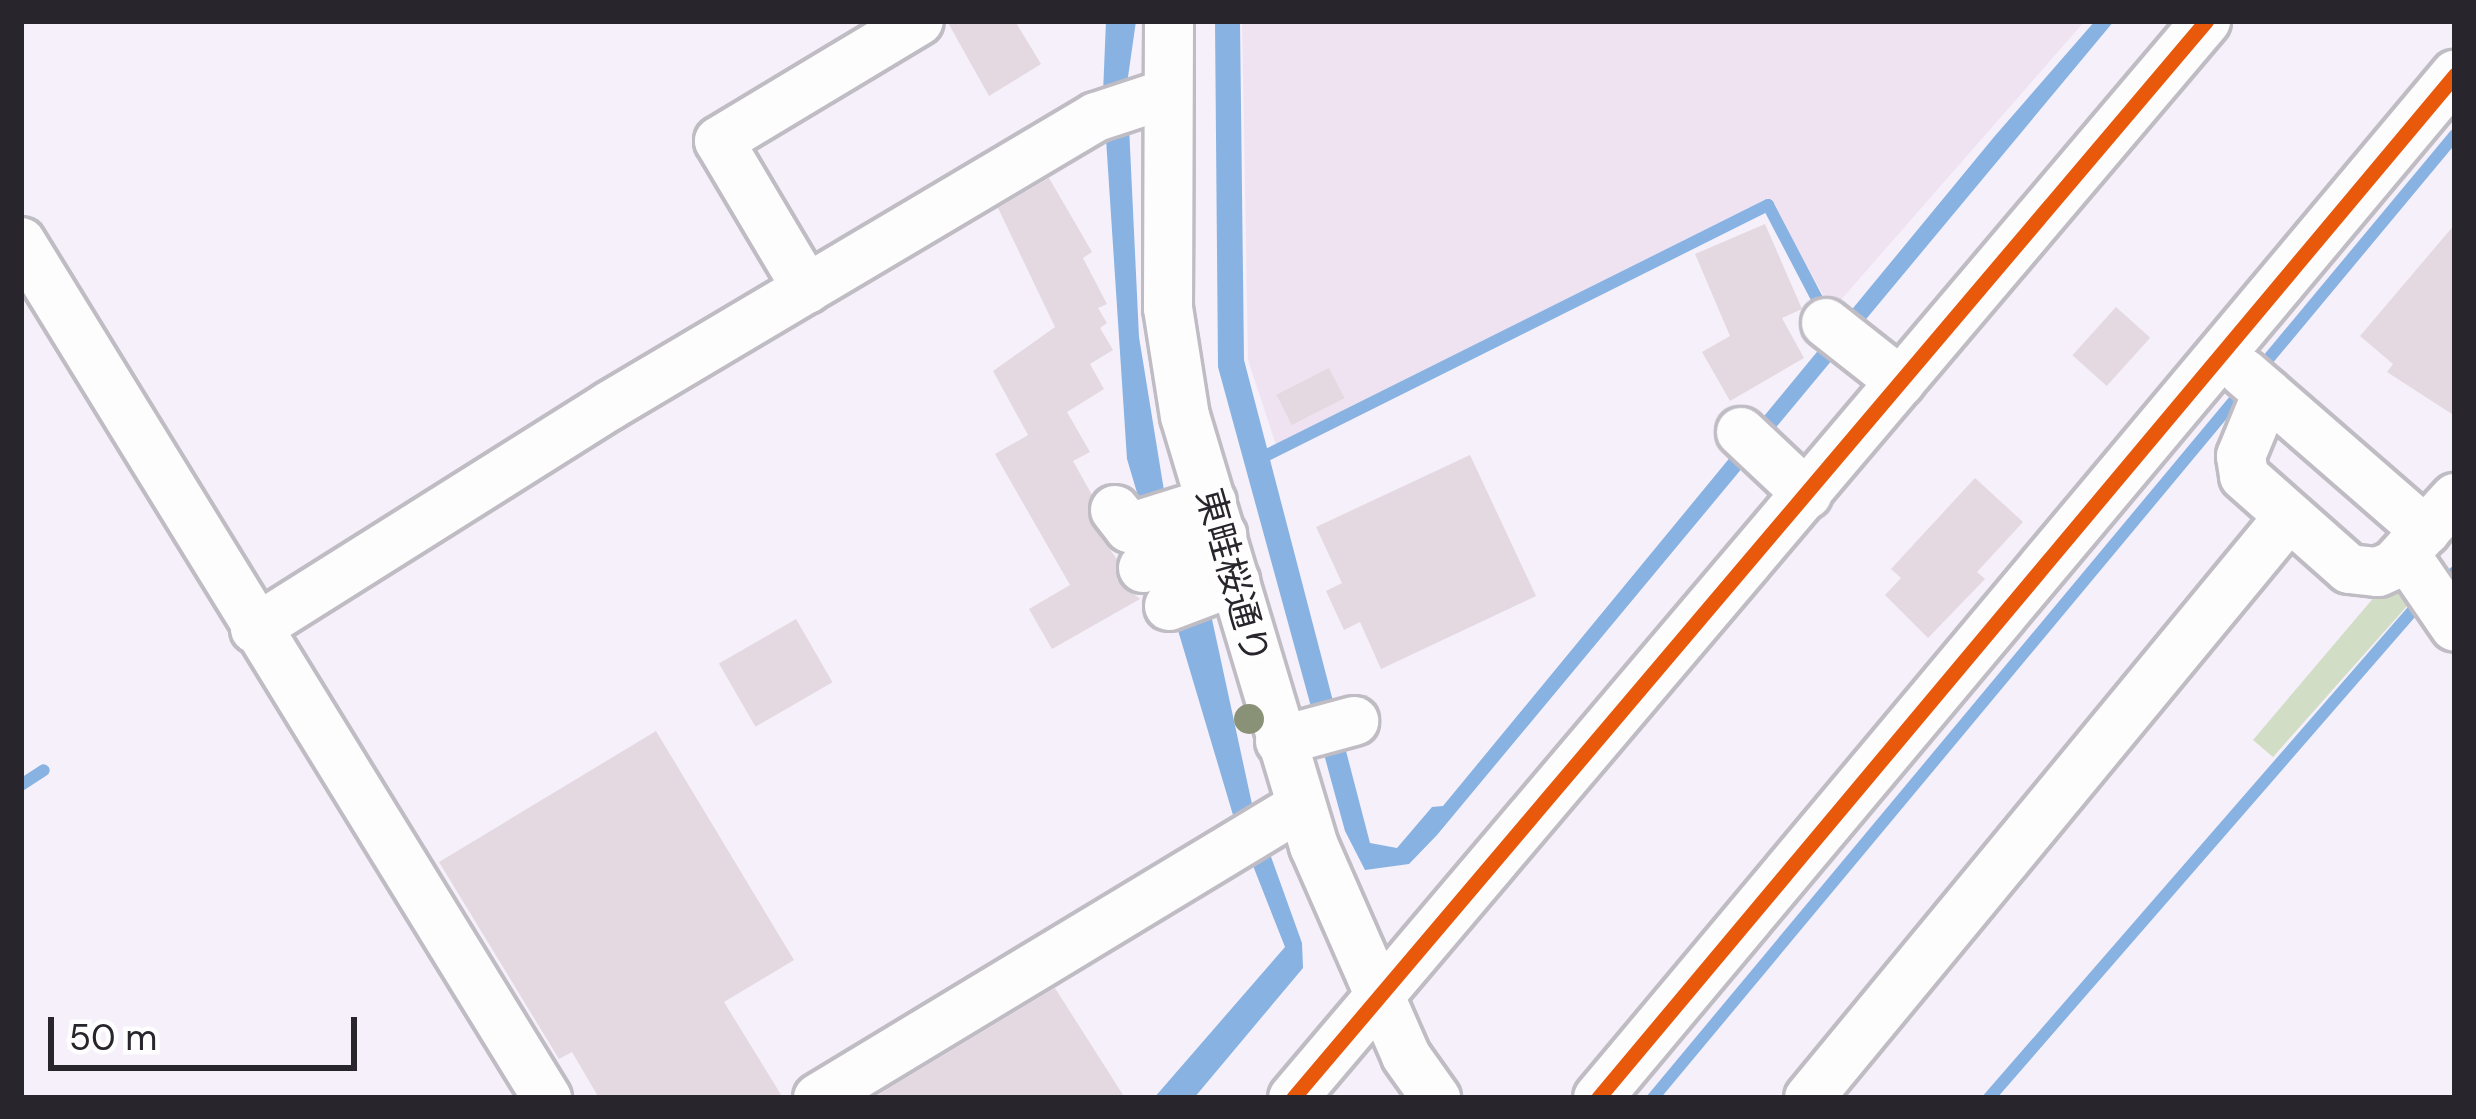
<!DOCTYPE html>
<html>
<head>
<meta charset="utf-8">
<style>
	body { margin:0 }
	#map { position:relative; width:2476px; height:1119px; overflow:hidden; background:#f5f0fa; font-family:"DM Sans","Noto Sans JP",sans-serif }
	div>[style] { position:absolute }
	.education>* { inset:0; background:#f0e3f1 }
	.green>* { inset:0; background:#d1ddc4 }
	.water>* { inset:0; background:#88b2e2 }
	.stream>* { height:12px; margin:-6px; padding:0 6px; transform-origin:6px; border-radius:6px; background:#88b2e2 }
	.building>* { inset:0; background:#e4d9e1; transform-origin:0 0 }
	.roads { filter:drop-shadow(3px 0 #c0bcc4) drop-shadow(-3px 0 #c0bcc4) drop-shadow(0 3px #c0bcc4) drop-shadow(0 -3px #c0bcc4) }
	.minor>* { height:48px; margin:-24px; padding:0 24px; transform-origin:24px; border-radius:24px; background:#fefdfe }
	.cycleway>* { height:15px; margin:-7.5px; padding:0 7.5px; transform-origin:7.5px; border-radius:7.5px; background:#e8590c }
	.trees>* { width:30px; height:30px; margin:-15px; border-radius:50%; background:#899277 }
	span { translate:-50% -50%; white-space:nowrap; text-align:center; line-height:1.15; -webkit-text-stroke:9px #fefefe; paint-order:stroke }
	.street-label { font-size:36px; color:#29252c }
	.frame { position:absolute; inset:0; border:24px solid #29252c; pointer-events:none }
	.scale { position:absolute; left:48px; top:1017px; width:309px; height:54px; box-sizing:border-box; border:6px solid #29252c; border-top:0; padding-left:15px; font-size:36px; line-height:42px; white-space:nowrap; color:#29252c; -webkit-text-stroke:9px #fefefe; paint-order:stroke }
</style>
</head>
<body>
<div id="map">
	<div class="education">
		<i style="clip-path:polygon(1242px 21px,2085px 21px,1832px 310px,1768px 198px,1276px 445px,1248px 360px)"></i>
	</div>
	<div class="green">
		<i style="clip-path:polygon(2404px 582px,2415px 597px,2273px 757px,2253px 740px,2381px 589px)"></i>
	</div>
	<div class="water">
		<i style="clip-path:polygon(1106px 21px,1136px 21px,1127px 84px,1139px 337px,1167px 509px,1210px 610px,1252px 804px,1302px 943px,1303px 968px,1194px 1098px,1154px 1098px,1285px 947px,1233px 815px,1127px 459px,1103px 93px)"></i>
		<i style="clip-path:polygon(1215px 21px,1240px 21px,1244px 360px,1370px 843px,1397px 848px,1432px 807px,1443px 806px,1994px 137px,2095px 21px,2114px 21px,1437px 835px,1409px 864px,1365px 870px,1345px 831px,1218px 367px)"></i>
	</div>
	<div class="stream">
		<i style="left:2260px;top:369px;width:305px;rotate:-50.2deg"></i>
		<i style="left:1259px;top:459px;width:569px;rotate:-26.52deg"></i>
		<i style="left:1768px;top:205px;width:121px;rotate:62.4deg"></i>
		<i style="left:2437px;top:588px;width:24px;rotate:-42deg"></i>
		<i style="left:21px;top:785px;width:27px;rotate:-33deg"></i>
		<i style="left:1653px;top:1098px;width:928px;rotate:-50.2deg"></i>
		<i style="left:1989px;top:1098px;width:659px;rotate:-49deg"></i>
	</div>
	<div class="building">
		<i style="clip-path:polygon(947px 21px,1015px 21px,1041px 64px,989px 96px)"></i>
		<i style="clip-path:polygon(1049px 178px,1092px 252px,1083px 258px,1107px 304px,1098px 308px,1107px 323px,1100px 328px,1113px 350px,1090px 364px,1104px 389px,1067px 412px,1090px 452px,1073px 461px,1092px 495px,1092px 526px,1117px 559px,1117px 580px,1140px 599px,1052px 649px,1029px 609px,1070px 585px,995px 454px,1028px 435px,993px 371px,1055px 327px,998px 208px)"></i>
		<i style="clip-path:polygon(1765px 224px,1802px 309px,1782px 318px,1804px 358px,1730px 401px,1702px 352px,1730px 336px,1695px 254px)"></i>
		<i style="clip-path:polygon(2455px 224px,2455px 416px,2387px 372px,2393px 364px,2360px 336px)"></i>
		<i style="left:2116px;top:307px;width:46px;height:65px;rotate:42deg"></i>
		<i style="left:1329px;top:368px;width:34px;height:59px;rotate:63deg"></i>
		<i style="clip-path:polygon(1470px 455px,1536px 596px,1381px 669px,1360px 622px,1344px 630px,1326px 591px,1342px 583px,1316px 527px)"></i>
		<i style="clip-path:polygon(1975px 478px,2023px 522px,1977px 572px,1985px 579px,1928px 638px,1885px 595px,1901px 578px,1891px 569px)"></i>
		<i style="left:796px;top:619px;width:73px;height:89px;rotate:60deg"></i>
		<i style="clip-path:polygon(656px 731px,794px 960px,724px 1002px,783px 1098px,599px 1098px,572px 1052px,559px 1059px,439px 862px)"></i>
		<i style="clip-path:polygon(1055px 988px,1125px 1098px,874px 1098px,886px 1090px)"></i>
	</div>
	<div class="roads">
		<div class="minor">
			<i style="left:1169px;top:21px;width:287px;rotate:90.2deg"></i>
			<i style="left:1168px;top:308px;width:109px;rotate:81.1deg"></i>
			<i style="left:1185px;top:416px;width:449px;rotate:73.3deg"></i>
			<i style="left:1314px;top:846px;width:229px;rotate:66.3deg"></i>
			<i style="left:1406px;top:1056px;width:52px;rotate:54.5deg"></i>
			<i style="left:21px;top:242px;width:1005px;rotate:58.43deg"></i>
			<i style="left:807px;top:289px;width:172px;rotate:-120.7deg"></i>
			<i style="left:719px;top:141px;width:233px;rotate:-31deg"></i>
			<i style="left:1826px;top:323px;width:95px;rotate:38.2deg"></i>
			<i style="left:2244px;top:373px;width:241px;rotate:41deg"></i>
			<i style="left:2267px;top:393px;width:68px;rotate:112.4deg"></i>
			<i style="left:2241px;top:456px;width:20px;rotate:81deg"></i>
			<i style="left:2244px;top:476px;width:140px;rotate:41.5deg"></i>
			<i style="left:2349px;top:569px;width:29px;rotate:6deg"></i>
			<i style="left:2378px;top:572px;width:17px;rotate:-24deg"></i>
			<i style="left:2394px;top:565px;width:91px;rotate:-47.7deg"></i>
			<i style="left:1741px;top:432px;width:91px;rotate:43.2deg"></i>
			<i style="left:1115px;top:510px;width:23px;rotate:52deg"></i>
			<i style="left:1129px;top:528px;width:87px;rotate:-17.4deg"></i>
			<i style="left:2405px;top:554px;width:88px;rotate:55.6deg"></i>
			<i style="left:1143px;top:568px;width:86px;rotate:-22.7deg"></i>
			<i style="left:1169px;top:606px;width:71px;rotate:-20.7deg"></i>
			<i style="left:255px;top:629px;width:418px;rotate:-32.2deg"></i>
			<i style="left:609px;top:406px;width:566px;rotate:-30.69deg"></i>
			<i style="left:1096px;top:117px;width:71px;rotate:-18.2deg"></i>
			<i style="left:1280px;top:741px;width:77px;rotate:-15.1deg"></i>
			<i style="left:818px;top:1098px;width:564px;rotate:-31.16deg"></i>
			<i style="left:1293px;top:1098px;width:1412px;rotate:-49.71deg"></i>
			<i style="left:1598px;top:1098px;width:1335px;rotate:-50.05deg"></i>
			<i style="left:1809px;top:1098px;width:751px;rotate:-50.46deg"></i>
		</div>
	</div>
	<div class="cycleway">
		<i style="left:1293px;top:1098px;width:1412px;rotate:-49.71deg"></i>
		<i style="left:1598px;top:1098px;width:1335px;rotate:-50.05deg"></i>
	</div>
	<div class="trees">
		<i style="left:1249px;top:719px"></i>
	</div>
	<div class="street-label">
		<span style="left:1233px;top:576px;rotate:74deg">東畦桜通り</span>
	</div>
	<div class="frame"></div>
	<div class="scale">50 m</div>
</div>
</body>
</html>
